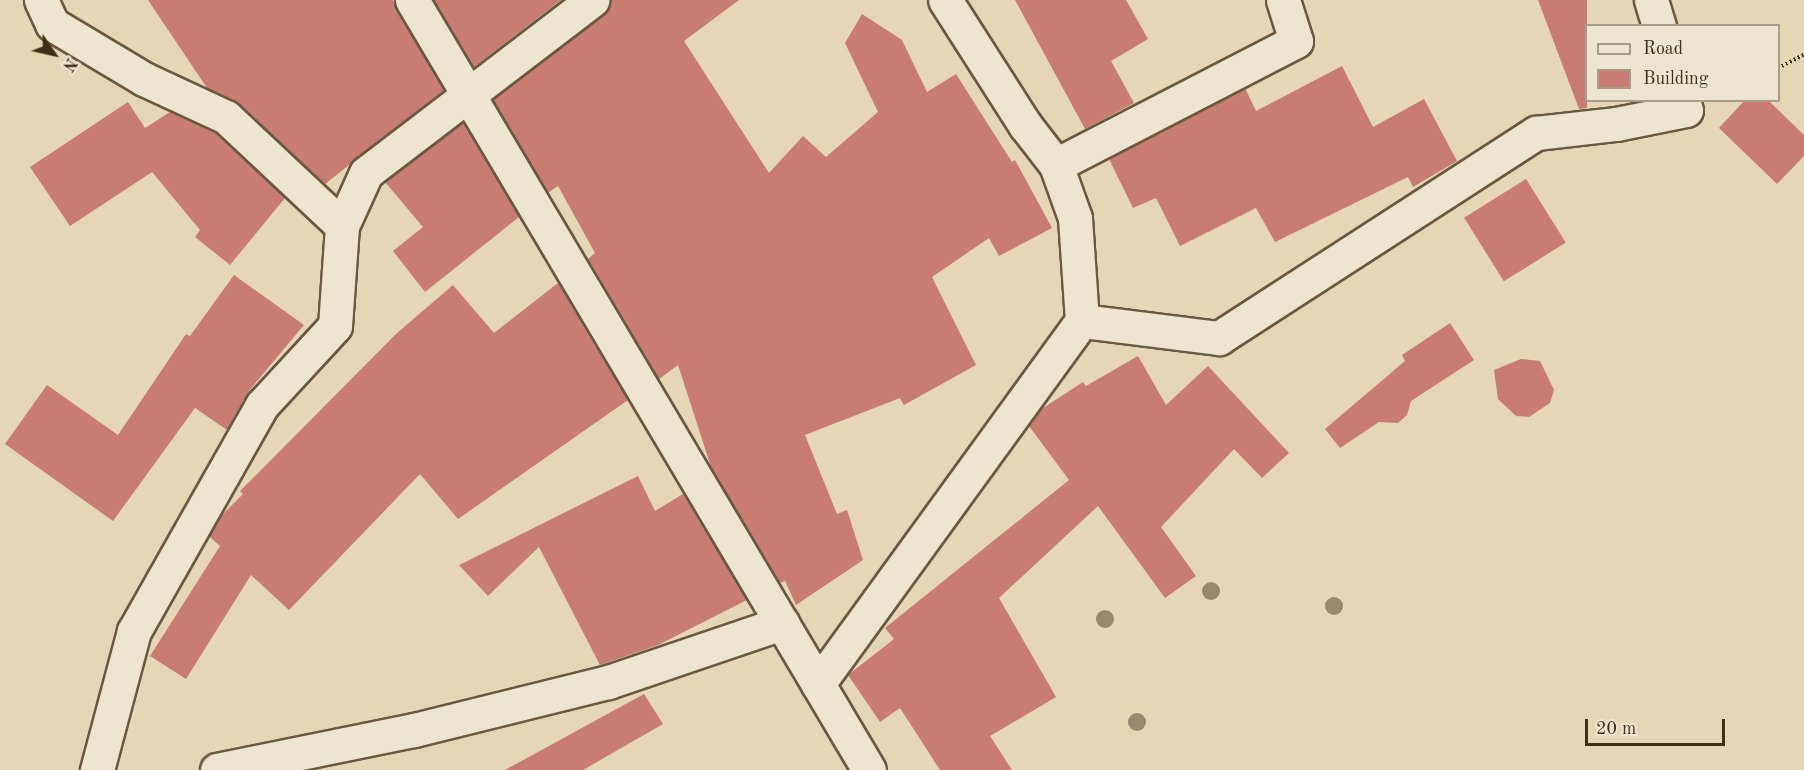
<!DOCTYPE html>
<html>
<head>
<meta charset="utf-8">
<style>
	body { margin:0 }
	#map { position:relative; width:1804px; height:770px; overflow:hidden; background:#e5d7b6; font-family:"Old Standard TT",serif }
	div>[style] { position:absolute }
	.building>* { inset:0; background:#c87c72; transform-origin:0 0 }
	.path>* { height:4px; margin-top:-2px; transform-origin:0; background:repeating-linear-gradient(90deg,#412e17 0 1.5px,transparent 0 4.5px) }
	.roads { filter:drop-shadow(2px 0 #6a583f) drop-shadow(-2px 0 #6a583f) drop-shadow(0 2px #6a583f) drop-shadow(0 -2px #6a583f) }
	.street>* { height:33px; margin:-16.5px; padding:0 16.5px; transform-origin:16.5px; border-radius:16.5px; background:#eee5d0 }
	.trees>* { width:18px; height:18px; margin:-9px; border-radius:50%; background:#978a6c }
	span { translate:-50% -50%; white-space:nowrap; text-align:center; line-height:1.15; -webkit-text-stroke:5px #eee5d0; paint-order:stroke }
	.legend { position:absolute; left:1585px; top:24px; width:195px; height:78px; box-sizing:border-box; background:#eee5d0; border:2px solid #a99c86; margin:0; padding:8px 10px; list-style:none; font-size:18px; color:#412e17 }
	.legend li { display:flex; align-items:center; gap:12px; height:30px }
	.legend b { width:30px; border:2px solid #a99c86 }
	.north { position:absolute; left:24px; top:24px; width:60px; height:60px; -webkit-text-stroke:4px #eee5d0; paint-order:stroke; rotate:124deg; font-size:16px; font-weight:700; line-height:24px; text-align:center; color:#412e17 }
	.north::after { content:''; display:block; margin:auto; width:21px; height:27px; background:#412e17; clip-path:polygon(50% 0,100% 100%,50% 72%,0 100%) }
	.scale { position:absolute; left:1585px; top:719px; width:140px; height:27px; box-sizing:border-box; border:3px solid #412e17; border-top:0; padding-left:8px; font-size:18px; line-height:21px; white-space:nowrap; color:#412e17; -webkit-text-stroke:4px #eee5d0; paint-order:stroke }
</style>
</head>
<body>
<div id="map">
	<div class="building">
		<i style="clip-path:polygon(148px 0,393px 0,444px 90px,325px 184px,239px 103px,207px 88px)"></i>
		<i style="clip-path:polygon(434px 0,561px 0,474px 67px)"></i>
		<i style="clip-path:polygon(610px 0,739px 0,684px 41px,769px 173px,803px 136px,826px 157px,878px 112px,845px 43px,862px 14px,902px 40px,927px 92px,956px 74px,1012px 162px,1015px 160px,1052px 228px,999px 256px,989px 238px,932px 277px,976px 365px,904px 405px,900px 398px,805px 435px,837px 514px,847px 510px,863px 560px,796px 605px,785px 581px,780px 583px,711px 467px,678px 365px,659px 379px,588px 259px,595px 253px,558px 186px,548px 193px,493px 100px,603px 15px)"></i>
		<i style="clip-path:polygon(1015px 0,1126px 0,1148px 39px,1111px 61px,1134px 103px,1085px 129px)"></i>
		<i style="clip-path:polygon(1538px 0,1587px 0,1587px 108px,1579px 109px)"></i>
		<i style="clip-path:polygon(1342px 66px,1373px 127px,1424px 99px,1457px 161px,1413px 187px,1408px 177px,1275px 242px,1256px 208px,1180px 246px,1156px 198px,1133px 208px,1109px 159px,1245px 88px,1256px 111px)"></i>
		<i style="clip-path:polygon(1745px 100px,1768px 100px,1804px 135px,1804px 156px,1777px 184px,1719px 128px)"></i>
		<i style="clip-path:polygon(128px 102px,145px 128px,170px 112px,215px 133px,285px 198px,230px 265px,195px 237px,200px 230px,152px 172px,70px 226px,30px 167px)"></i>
		<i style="clip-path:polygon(463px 122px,519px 217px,425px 292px,393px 251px,423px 227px,385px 182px)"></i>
		<i style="left:1526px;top:179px;width:75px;height:73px;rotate:58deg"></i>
		<i style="clip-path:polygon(234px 275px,304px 325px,248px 392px,227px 430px,195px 408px,113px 521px,5px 444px,47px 385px,118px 435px,186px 334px,190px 336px)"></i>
		<i style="clip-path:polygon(558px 283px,628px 400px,458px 519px,420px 474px,289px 610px,251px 575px,186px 679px,150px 656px,220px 546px,209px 536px,219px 518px,243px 494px,240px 491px,397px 333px,453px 285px,494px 333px)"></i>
		<i style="clip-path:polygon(1450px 323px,1474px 360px,1411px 401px,1407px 415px,1398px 423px,1379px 422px,1340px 448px,1325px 429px,1405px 361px,1402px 355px)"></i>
		<i style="clip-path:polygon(1138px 356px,1166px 405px,1208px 366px,1289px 453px,1262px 478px,1234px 449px,1161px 527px,1196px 576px,1165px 598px,1098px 506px,999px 598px,1056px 697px,990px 736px,1012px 770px,940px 770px,900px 708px,880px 722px,848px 675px,894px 639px,885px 628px,1069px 480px,1029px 426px,1040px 410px,1083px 382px,1086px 386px)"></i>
		<i style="clip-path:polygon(1521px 359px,1540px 361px,1554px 390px,1550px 403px,1529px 417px,1516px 416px,1498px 399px,1494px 370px)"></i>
		<i style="clip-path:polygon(638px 476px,655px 511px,683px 494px,747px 600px,658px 645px,600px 665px,539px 547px,488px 596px,459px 565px)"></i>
		<i style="clip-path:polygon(644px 694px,663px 724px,583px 770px,505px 770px)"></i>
	</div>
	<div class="path">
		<i style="left:1778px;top:68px;width:29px;rotate:-27deg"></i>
	</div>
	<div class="roads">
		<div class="street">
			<i style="left:41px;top:0;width:26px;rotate:65deg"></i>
			<i style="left:52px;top:24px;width:107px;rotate:30.9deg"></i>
			<i style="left:144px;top:79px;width:90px;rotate:24.9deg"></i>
			<i style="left:226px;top:117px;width:159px;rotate:43.2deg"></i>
			<i style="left:342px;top:226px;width:100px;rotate:94deg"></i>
			<i style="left:335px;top:326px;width:108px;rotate:132.7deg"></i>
			<i style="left:262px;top:405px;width:260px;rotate:119.5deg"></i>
			<i style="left:134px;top:631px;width:144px;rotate:104.9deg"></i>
			<i style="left:412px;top:0;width:895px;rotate:59.31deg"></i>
			<i style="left:1651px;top:0;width:27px;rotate:73deg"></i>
			<i style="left:1056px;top:165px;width:270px;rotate:-27.3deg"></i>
			<i style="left:1296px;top:41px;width:43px;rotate:-107.6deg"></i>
			<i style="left:342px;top:226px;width:58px;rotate:-65.6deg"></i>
			<i style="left:366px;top:173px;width:285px;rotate:-37.4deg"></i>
			<i style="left:1082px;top:321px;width:138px;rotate:7.1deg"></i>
			<i style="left:1219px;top:338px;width:378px;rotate:-32.9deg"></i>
			<i style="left:1536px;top:133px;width:81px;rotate:-6.4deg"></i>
			<i style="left:1616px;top:124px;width:71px;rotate:-11.3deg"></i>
			<i style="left:1686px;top:110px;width:10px;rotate:-107deg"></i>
			<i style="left:818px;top:684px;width:449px;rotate:-54deg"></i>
			<i style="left:1082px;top:321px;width:103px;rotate:-93.9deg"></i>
			<i style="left:1075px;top:218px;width:56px;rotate:-109.7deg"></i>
			<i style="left:1056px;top:165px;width:51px;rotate:-127.8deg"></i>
			<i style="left:1025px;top:125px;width:148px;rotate:-122.6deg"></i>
			<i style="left:217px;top:770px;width:201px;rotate:-11.5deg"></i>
			<i style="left:414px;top:730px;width:200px;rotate:-13.9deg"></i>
			<i style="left:608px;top:682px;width:184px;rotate:-18.7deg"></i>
		</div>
	</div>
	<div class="trees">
		<i style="left:1211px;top:591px"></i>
		<i style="left:1334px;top:606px"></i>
		<i style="left:1105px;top:619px"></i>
		<i style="left:1137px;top:722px"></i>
	</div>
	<ul class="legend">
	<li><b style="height:8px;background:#eee5d0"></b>Road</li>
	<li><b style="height:16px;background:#c87c72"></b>Building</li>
	</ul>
	<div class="north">N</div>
	<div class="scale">20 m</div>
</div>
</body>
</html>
